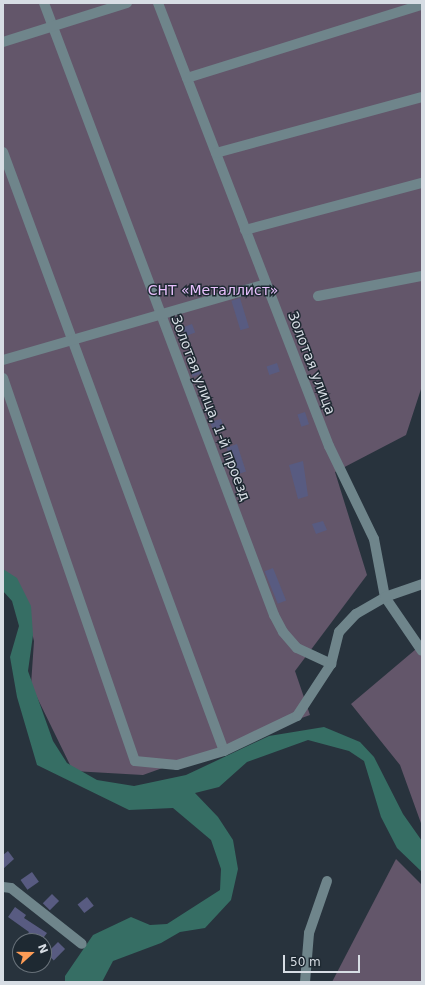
<!DOCTYPE html>
<html>
<head>
<meta charset="utf-8">
<style>
	body { margin:0 }
	#map { position:relative; width:425px; height:985px; overflow:hidden; background:#28333d; font-family:"DejaVu Sans",sans-serif }
	div>[style] { position:absolute }
	.green>* { inset:0; background:#63566a }
	.water>* { inset:0; background:#366e64 }
	.building>* { inset:0; background:#585b81; transform-origin:0 0 }
	.minor>* { height:10px; margin:-5px; padding:0 5px; transform-origin:5px; border-radius:5px; background:#6f858b }
	span { translate:-50% -50%; white-space:nowrap; text-align:center; line-height:1.15; -webkit-text-stroke:3px #1e2932; paint-order:stroke }
	.park-label { font-size:14px; color:#e8c0fc }
	.street-label { font-size:14px; color:#d7dde4 }
	.frame { position:absolute; inset:0; border:4px solid #d7dde4; pointer-events:none }
	.north { position:absolute; left:12px; top:933px; width:40px; height:40px; box-sizing:border-box; background:#1e2932; border:1px solid #687179; border-radius:50%; rotate:69deg; font-size:11px; font-weight:700; line-height:16px; text-align:center; color:#d7dde4 }
	.north::after { content:''; display:block; margin:auto; width:14px; height:18px; background:#fd9c56; clip-path:polygon(50% 0,100% 100%,50% 72%,0 100%) }
	.scale { position:absolute; left:283px; top:955px; width:77px; height:18px; box-sizing:border-box; border:2px solid #d7dde4; border-top:0; padding-left:5px; font-size:12px; line-height:14px; white-space:nowrap; color:#d7dde4; -webkit-text-stroke:3px #1e2932; paint-order:stroke }
</style>
</head>
<body>
<div id="map">
	<div class="green">
		<i style="clip-path:polygon(3px 3px,422px 3px,422px 386px,406px 435px,335px 472px,367px 575px,295px 671px,310px 715px,143px 775px,73px 771px,31px 685px,34px 641px,22px 592px,3px 572px)"></i>
		<i style="clip-path:polygon(422px 644px,422px 826px,400px 765px,351px 704px)"></i>
		<i style="clip-path:polygon(396px 859px,422px 885px,422px 982px,332px 982px)"></i>
	</div>
	<div class="water">
		<i style="clip-path:polygon(3px 569px,17px 578px,31px 606px,33px 635px,28px 671px,53px 741px,67px 763px,97px 780px,134px 786px,186px 775px,269px 736px,324px 727px,360px 742px,374px 757px,403px 814px,422px 841px,422px 872px,397px 848px,381px 817px,364px 761px,349px 751px,308px 740px,247px 762px,219px 787px,195px 793px,218px 817px,233px 840px,238px 869px,231px 900px,205px 928px,180px 932px,161px 943px,113px 961px,102px 982px,65px 982px,65px 976px,93px 935px,131px 917px,150px 925px,167px 924px,220px 890px,221px 869px,211px 840px,173px 808px,129px 810px,37px 765px,17px 697px,10px 657px,19px 626px,12px 601px,3px 591px)"></i>
	</div>
	<div class="building">
		<i style="left:240px;top:298px;width:31px;height:9px;rotate:73deg"></i>
		<i style="left:192px;top:324px;width:9px;height:10px;rotate:69deg"></i>
		<i style="left:277px;top:363px;width:9px;height:11px;rotate:72deg"></i>
		<i style="left:198px;top:365px;width:9px;height:9px;rotate:69deg"></i>
		<i style="left:305px;top:412px;width:13px;height:8px;rotate:72deg"></i>
		<i style="clip-path:polygon(221px 419px,223px 426px,213px 430px,210px 422px)"></i>
		<i style="left:237px;top:444px;width:29px;height:11px;rotate:72deg"></i>
		<i style="clip-path:polygon(303px 461px,308px 496px,298px 499px,289px 465px)"></i>
		<i style="clip-path:polygon(323px 521px,327px 530px,316px 534px,312px 524px)"></i>
		<i style="left:273px;top:568px;width:35px;height:9px;rotate:68deg"></i>
		<i style="clip-path:polygon(8px 851px,14px 859px,3px 869px,3px 855px)"></i>
		<i style="left:32px;top:872px;width:12px;height:14px;rotate:55deg"></i>
		<i style="left:52px;top:894px;width:10px;height:13px;rotate:45deg"></i>
		<i style="left:87px;top:897px;width:11px;height:12px;rotate:52deg"></i>
		<i style="clip-path:polygon(15px 907px,26px 915px,24px 918px,47px 933px,41px 941px,23px 941px,29px 932px,8px 917px)"></i>
		<i style="left:58px;top:942px;width:10px;height:16px;rotate:45deg"></i>
	</div>
	<div class="minor">
		<i style="left:44px;top:3px;width:654px;rotate:69.4deg"></i>
		<i style="left:274px;top:615px;width:19px;rotate:62deg"></i>
		<i style="left:283px;top:632px;width:21px;rotate:49deg"></i>
		<i style="left:297px;top:648px;width:38px;rotate:25deg"></i>
		<i style="left:158px;top:3px;width:475px;rotate:68.9deg"></i>
		<i style="left:329px;top:446px;width:103px;rotate:64.2deg"></i>
		<i style="left:374px;top:539px;width:59px;rotate:79.3deg"></i>
		<i style="left:385px;top:597px;width:65px;rotate:55.6deg"></i>
		<i style="left:3px;top:42px;width:130px;rotate:-17.5deg"></i>
		<i style="left:187px;top:78px;width:246px;rotate:-17.3deg"></i>
		<i style="left:3px;top:152px;width:638px;rotate:69.75deg"></i>
		<i style="left:216px;top:153px;width:213px;rotate:-15.2deg"></i>
		<i style="left:245px;top:230px;width:183px;rotate:-14.9deg"></i>
		<i style="left:318px;top:296px;width:106px;rotate:-10.9deg"></i>
		<i style="left:3px;top:360px;width:274px;rotate:-16.1deg"></i>
		<i style="left:3px;top:378px;width:405px;rotate:71deg"></i>
		<i style="left:135px;top:761px;width:42px;rotate:5.4deg"></i>
		<i style="left:177px;top:765px;width:49px;rotate:-16.6deg"></i>
		<i style="left:224px;top:751px;width:81px;rotate:-25.6deg"></i>
		<i style="left:297px;top:716px;width:62px;rotate:-56.8deg"></i>
		<i style="left:331px;top:664px;width:33px;rotate:-76deg"></i>
		<i style="left:339px;top:632px;width:25px;rotate:-47deg"></i>
		<i style="left:356px;top:614px;width:34px;rotate:-30deg"></i>
		<i style="left:385px;top:597px;width:39px;rotate:-19deg"></i>
		<i style="left:3px;top:887px;width:8px;rotate:7deg"></i>
		<i style="left:11px;top:888px;width:90px;rotate:38.3deg"></i>
		<i style="left:305px;top:982px;width:49px;rotate:-85.3deg"></i>
		<i style="left:309px;top:933px;width:55px;rotate:-70.9deg"></i>
	</div>
	<div class="park-label">
		<span style="left:213px;top:290px">СНТ «Металлист»</span>
	</div>
	<div class="street-label">
		<span style="left:312px;top:363px;rotate:69deg">Золотая улица</span>
		<span style="left:211px;top:408px;rotate:69deg">Золотая улица, 1-й проезд</span>
	</div>
	<div class="frame"></div>
	<div class="north">N</div>
	<div class="scale">50 m</div>
</div>
</body>
</html>
